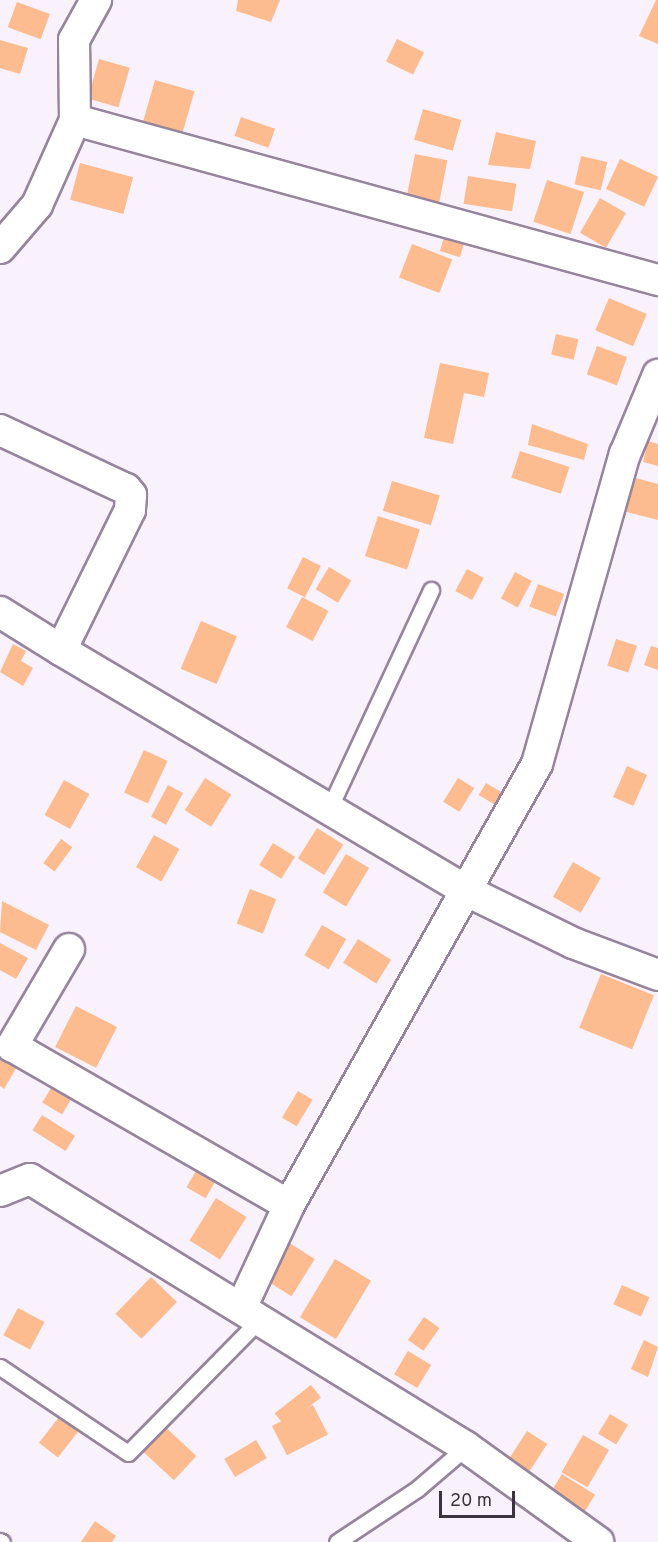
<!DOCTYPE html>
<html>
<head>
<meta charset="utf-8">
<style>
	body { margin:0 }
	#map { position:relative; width:658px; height:1542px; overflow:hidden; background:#f9f1fc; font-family:Overpass,sans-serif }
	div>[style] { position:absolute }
	.building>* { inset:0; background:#fcbc8f; transform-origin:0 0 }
	.roads { filter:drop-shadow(2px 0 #96859c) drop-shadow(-2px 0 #96859c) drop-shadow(0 2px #96859c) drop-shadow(0 -2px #96859c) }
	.service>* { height:15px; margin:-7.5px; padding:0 7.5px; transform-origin:7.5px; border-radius:7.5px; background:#fff }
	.minor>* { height:30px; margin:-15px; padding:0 15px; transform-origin:15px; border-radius:15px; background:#fff }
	span { translate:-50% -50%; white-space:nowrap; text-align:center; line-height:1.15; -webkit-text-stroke:4.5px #f9f1fc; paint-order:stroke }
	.scale { position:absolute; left:439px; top:1491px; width:76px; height:27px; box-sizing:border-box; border:3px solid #3b333d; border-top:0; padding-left:8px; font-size:18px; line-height:21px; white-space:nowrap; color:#3b333d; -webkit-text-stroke:4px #f9f1fc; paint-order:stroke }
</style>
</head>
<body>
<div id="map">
	<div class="building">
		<i style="clip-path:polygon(238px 0,280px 0,271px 22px,236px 11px)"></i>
		<i style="clip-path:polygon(656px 0,658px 0,658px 44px,639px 36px)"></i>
		<i style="left:17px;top:2px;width:35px;height:27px;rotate:20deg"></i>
		<i style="left:397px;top:39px;width:30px;height:25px;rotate:26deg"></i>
		<i style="clip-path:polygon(0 40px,28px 48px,20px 74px,0 68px)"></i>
		<i style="left:99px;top:59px;width:32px;height:41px;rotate:16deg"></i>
		<i style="left:155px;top:80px;width:41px;height:45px;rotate:16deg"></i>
		<i style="left:423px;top:109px;width:40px;height:32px;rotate:16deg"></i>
		<i style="left:241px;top:117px;width:36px;height:20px;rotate:19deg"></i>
		<i style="clip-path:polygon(496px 132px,536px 141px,530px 169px,488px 165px)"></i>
		<i style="left:415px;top:154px;width:33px;height:44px;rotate:11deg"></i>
		<i style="left:581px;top:156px;width:27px;height:29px;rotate:13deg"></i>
		<i style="left:620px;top:159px;width:42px;height:33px;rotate:25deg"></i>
		<i style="left:80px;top:163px;width:55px;height:38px;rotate:15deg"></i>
		<i style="left:468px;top:176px;width:49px;height:28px;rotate:9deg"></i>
		<i style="left:547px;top:180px;width:39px;height:44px;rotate:18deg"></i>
		<i style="left:600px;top:198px;width:30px;height:40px;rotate:30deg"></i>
		<i style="left:446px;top:231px;width:21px;height:21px;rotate:17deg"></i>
		<i style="left:412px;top:244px;width:43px;height:36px;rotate:21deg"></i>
		<i style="left:609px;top:298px;width:41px;height:35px;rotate:23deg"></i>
		<i style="left:556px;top:334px;width:23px;height:21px;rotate:13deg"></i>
		<i style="left:597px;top:346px;width:32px;height:30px;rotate:20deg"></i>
		<i style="clip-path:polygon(440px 363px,489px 373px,484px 397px,464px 393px,453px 444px,424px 438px)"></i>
		<i style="clip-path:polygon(532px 424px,588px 444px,584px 460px,528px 445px)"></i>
		<i style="clip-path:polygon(648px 441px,658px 444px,658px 466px,643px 462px)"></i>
		<i style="left:520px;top:451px;width:52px;height:28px;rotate:18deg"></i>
		<i style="clip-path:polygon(628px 476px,658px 484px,658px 520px,619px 510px)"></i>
		<i style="left:392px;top:481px;width:50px;height:31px;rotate:17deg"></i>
		<i style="left:378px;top:516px;width:44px;height:42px;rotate:18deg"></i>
		<i style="left:303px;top:557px;width:20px;height:35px;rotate:27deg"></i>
		<i style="left:329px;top:567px;width:26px;height:26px;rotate:31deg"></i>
		<i style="left:467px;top:569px;width:19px;height:25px;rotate:28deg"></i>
		<i style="left:515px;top:572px;width:19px;height:30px;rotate:28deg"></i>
		<i style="left:538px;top:584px;width:28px;height:24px;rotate:21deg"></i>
		<i style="left:302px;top:597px;width:30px;height:34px;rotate:28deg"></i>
		<i style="left:201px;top:621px;width:39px;height:52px;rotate:23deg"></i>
		<i style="left:616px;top:639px;width:22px;height:28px;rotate:18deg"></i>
		<i style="clip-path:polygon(13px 644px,26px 651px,21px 661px,33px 668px,23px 686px,0 672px)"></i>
		<i style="clip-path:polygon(651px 646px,658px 648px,658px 670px,644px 665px)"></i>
		<i style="left:144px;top:750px;width:26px;height:47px;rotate:25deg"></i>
		<i style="left:627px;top:766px;width:22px;height:34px;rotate:24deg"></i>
		<i style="left:205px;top:778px;width:31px;height:38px;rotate:32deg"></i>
		<i style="left:458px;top:778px;width:19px;height:28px;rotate:32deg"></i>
		<i style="left:64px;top:780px;width:29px;height:40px;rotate:29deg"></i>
		<i style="left:486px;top:783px;width:21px;height:14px;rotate:31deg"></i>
		<i style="left:168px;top:785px;width:17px;height:36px;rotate:28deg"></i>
		<i style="left:317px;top:828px;width:31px;height:36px;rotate:32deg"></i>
		<i style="left:154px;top:835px;width:29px;height:37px;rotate:29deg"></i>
		<i style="left:61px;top:839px;width:14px;height:30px;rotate:36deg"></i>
		<i style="left:273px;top:843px;width:26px;height:26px;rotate:32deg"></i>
		<i style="left:346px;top:854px;width:27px;height:45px;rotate:31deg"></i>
		<i style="left:573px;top:862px;width:32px;height:40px;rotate:30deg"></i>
		<i style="left:250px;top:889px;width:28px;height:37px;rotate:21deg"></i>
		<i style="clip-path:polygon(2px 901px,49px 925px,36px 950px,0 932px)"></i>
		<i style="left:322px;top:925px;width:28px;height:35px;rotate:30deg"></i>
		<i style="left:358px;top:939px;width:39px;height:28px;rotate:32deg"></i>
		<i style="clip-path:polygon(0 943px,28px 958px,16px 979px,0 970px)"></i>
		<i style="left:601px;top:974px;width:57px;height:58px;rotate:22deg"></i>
		<i style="left:76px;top:1006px;width:46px;height:46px;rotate:27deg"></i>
		<i style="clip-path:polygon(0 1052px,19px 1063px,4px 1089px,0 1086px)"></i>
		<i style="left:51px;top:1088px;width:23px;height:17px;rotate:31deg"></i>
		<i style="left:298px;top:1091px;width:17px;height:31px;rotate:31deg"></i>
		<i style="left:42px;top:1115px;width:39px;height:18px;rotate:32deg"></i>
		<i style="left:197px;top:1169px;width:22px;height:21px;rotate:30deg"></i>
		<i style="left:216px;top:1198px;width:36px;height:50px;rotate:32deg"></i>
		<i style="left:286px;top:1241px;width:34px;height:44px;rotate:32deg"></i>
		<i style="left:335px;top:1259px;width:42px;height:68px;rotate:31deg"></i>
		<i style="left:151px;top:1277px;width:36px;height:51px;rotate:44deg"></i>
		<i style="left:622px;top:1285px;width:30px;height:21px;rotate:24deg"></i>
		<i style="left:18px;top:1308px;width:30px;height:31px;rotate:28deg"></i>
		<i style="left:424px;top:1317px;width:19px;height:28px;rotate:35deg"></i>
		<i style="clip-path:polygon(644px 1340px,658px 1347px,648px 1377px,631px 1369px)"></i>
		<i style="left:408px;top:1351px;width:27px;height:27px;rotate:31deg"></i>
		<i style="left:311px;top:1385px;width:16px;height:46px;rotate:52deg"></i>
		<i style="left:313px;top:1405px;width:33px;height:46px;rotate:63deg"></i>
		<i style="left:63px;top:1412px;width:24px;height:39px;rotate:38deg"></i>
		<i style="left:610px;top:1414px;width:21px;height:23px;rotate:31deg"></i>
		<i style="left:162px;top:1424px;width:47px;height:33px;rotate:43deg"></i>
		<i style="left:527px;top:1431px;width:24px;height:33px;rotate:33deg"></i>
		<i style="left:583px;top:1435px;width:30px;height:43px;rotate:30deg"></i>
		<i style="left:256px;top:1440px;width:21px;height:37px;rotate:59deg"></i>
		<i style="left:562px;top:1474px;width:39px;height:23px;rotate:32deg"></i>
		<i style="clip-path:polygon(95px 1521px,116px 1536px,112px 1542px,81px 1542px)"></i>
	</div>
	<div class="roads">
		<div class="service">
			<i style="left:328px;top:811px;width:244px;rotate:-65deg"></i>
			<i style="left:0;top:1367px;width:154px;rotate:33.9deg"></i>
			<i style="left:128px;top:1453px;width:190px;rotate:-45.4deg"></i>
			<i style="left:0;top:1541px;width:2px;rotate:27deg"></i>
			<i style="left:337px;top:1542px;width:96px;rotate:-33.5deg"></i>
			<i style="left:417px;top:1489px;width:65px;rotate:-40.6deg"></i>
		</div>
		<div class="minor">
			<i style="left:75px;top:120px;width:605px;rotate:15.35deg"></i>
			<i style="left:0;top:248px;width:57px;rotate:-49.3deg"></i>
			<i style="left:37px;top:205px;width:93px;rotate:-65.9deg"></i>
			<i style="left:75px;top:120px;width:80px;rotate:-90.7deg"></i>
			<i style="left:74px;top:40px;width:46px;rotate:-61.2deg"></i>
			<i style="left:0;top:430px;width:139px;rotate:25.1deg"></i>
			<i style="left:126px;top:489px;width:8px;rotate:50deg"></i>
			<i style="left:131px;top:495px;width:15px;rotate:94deg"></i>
			<i style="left:130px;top:510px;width:156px;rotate:116.2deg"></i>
			<i style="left:61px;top:650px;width:474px;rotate:30.7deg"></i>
			<i style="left:469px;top:892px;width:116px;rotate:26.1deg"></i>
			<i style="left:573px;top:943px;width:91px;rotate:20.6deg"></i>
			<i style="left:0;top:612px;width:72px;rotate:31.9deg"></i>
			<i style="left:69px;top:949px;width:113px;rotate:120.4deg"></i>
			<i style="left:12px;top:1046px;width:319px;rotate:29.9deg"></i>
			<i style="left:0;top:1191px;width:32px;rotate:-22deg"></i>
			<i style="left:30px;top:1179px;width:512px;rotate:31.58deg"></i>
			<i style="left:466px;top:1447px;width:163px;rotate:35.7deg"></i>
			<i style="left:242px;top:1306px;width:111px;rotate:-65deg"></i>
			<i style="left:289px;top:1205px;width:506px;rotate:-60.65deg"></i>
			<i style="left:537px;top:764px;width:322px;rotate:-74.2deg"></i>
			<i style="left:625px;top:454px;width:86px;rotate:-67.3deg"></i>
		</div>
	</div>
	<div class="scale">20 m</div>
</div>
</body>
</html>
